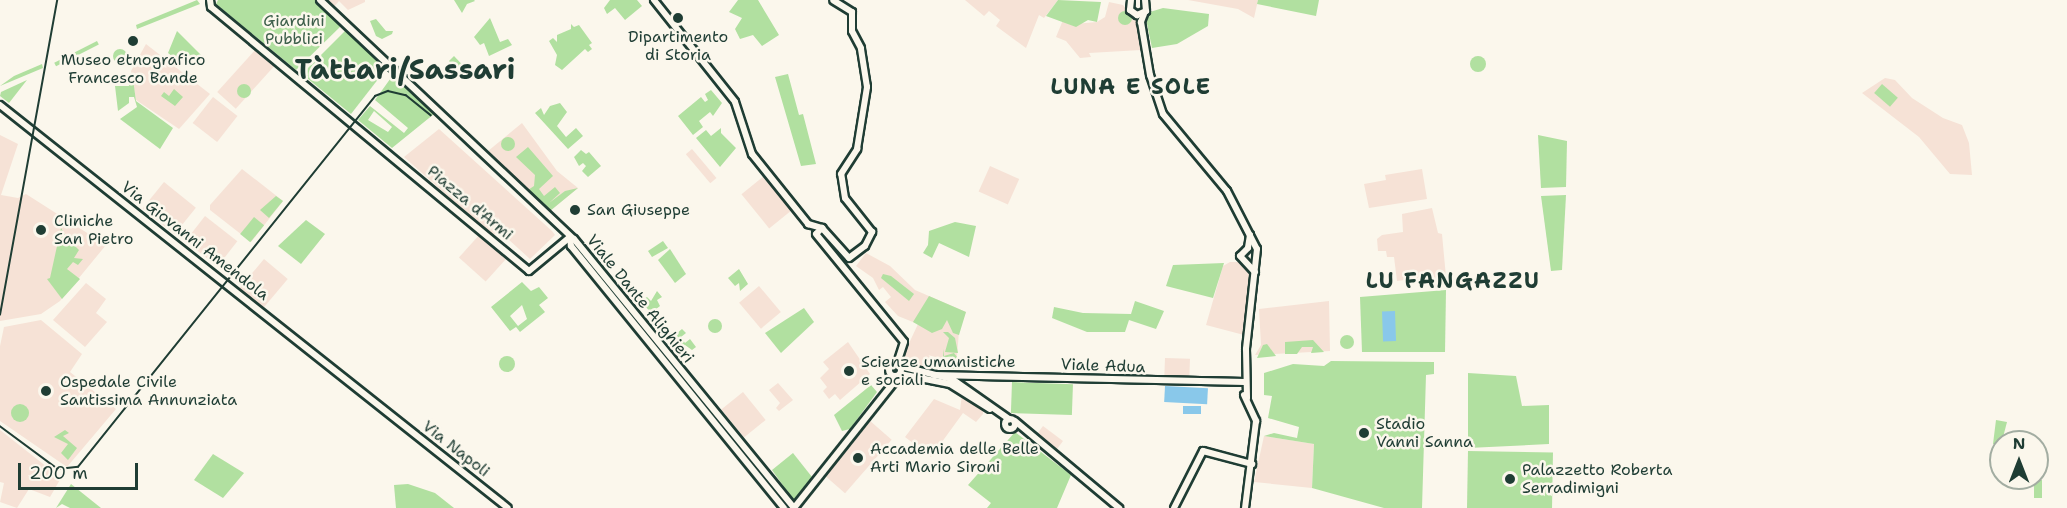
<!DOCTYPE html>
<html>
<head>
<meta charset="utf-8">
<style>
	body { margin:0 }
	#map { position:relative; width:2067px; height:508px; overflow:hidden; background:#fbf7ec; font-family:"Shantell Sans",sans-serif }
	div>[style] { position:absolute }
	.built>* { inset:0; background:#f6e2d6; transform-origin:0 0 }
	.green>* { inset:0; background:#b1e0a0; transform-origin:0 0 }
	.round { border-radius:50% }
	.water>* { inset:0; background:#89c8ea; transform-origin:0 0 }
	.roads { filter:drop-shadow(2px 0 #1f3d34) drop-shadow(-2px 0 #1f3d34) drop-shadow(0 2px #1f3d34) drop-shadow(0 -2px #1f3d34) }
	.major>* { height:6px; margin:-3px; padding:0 3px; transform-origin:3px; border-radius:3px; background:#fbf7ec }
	.major>.ring { margin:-3px; padding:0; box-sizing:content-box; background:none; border:6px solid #fbf7ec; border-radius:50% }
	.tram>* { height:1.5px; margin:-0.75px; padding:0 0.75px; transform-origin:0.75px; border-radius:0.75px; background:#1f3d34 }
	.dots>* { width:16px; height:16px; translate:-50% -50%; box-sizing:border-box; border:3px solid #fbf7ec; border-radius:50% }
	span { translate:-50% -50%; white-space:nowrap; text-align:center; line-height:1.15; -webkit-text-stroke:5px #fbf7ec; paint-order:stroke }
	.park-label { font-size:16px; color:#3c5e4a }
	.poi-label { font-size:16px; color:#1f3d34 }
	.left { translate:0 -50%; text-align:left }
	.street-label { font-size:16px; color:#1f3d34 }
	.district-label { font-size:22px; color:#1f3d34; font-weight:700; letter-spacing:1.5px }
	.town-label { font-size:28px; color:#1f3d34; font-weight:700 }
	.north { position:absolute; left:1989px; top:430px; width:60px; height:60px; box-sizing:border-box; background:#fbf7ec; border:2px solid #a3ada2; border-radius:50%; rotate:0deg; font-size:16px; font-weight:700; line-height:24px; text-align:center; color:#1f3d34 }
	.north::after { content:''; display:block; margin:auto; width:21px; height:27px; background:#1f3d34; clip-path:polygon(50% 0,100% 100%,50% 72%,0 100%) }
	.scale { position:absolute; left:18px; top:463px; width:120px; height:27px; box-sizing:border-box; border:3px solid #1f3d34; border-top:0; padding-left:8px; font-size:18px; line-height:21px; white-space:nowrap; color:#1f3d34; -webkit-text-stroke:4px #fbf7ec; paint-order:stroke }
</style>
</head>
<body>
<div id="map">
	<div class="built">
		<i style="clip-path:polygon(326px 0,365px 0,365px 2px,348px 10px,339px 1px,333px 8px)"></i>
		<i style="clip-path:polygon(965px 0,1058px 0,1044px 18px,1039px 15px,1026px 48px,996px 26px,1000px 20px,989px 11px,984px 16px)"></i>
		<i style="clip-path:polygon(1188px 0,1258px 0,1254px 18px,1238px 9px)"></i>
		<i style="clip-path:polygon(1109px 2px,1123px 5px,1136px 21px,1141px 50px,1089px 53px,1091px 57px,1080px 58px,1066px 41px,1056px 37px,1063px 20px,1074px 24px,1097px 22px,1105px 17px)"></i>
		<i style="clip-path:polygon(146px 44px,210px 94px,179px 129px,136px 100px,131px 71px)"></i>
		<i style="left:256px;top:49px;width:25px;height:58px;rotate:42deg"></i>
		<i style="clip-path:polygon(1885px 78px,1895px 80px,1912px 98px,1943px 118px,1962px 125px,1969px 143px,1972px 175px,1950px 174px,1919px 137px,1862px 93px)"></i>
		<i style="left:213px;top:97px;width:31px;height:33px;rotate:38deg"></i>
		<i style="clip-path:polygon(522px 123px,557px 171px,578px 188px,550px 211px,488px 151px)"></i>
		<i style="clip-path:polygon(439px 129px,552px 231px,555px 235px,530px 259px,498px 230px,493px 236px,404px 157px)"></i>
		<i style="clip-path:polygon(0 135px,18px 144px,1px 195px,18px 198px,26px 194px,106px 245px,60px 301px,41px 314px,0 321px)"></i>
		<i style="left:692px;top:149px;width:38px;height:8px;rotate:50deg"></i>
		<i style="left:990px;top:166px;width:32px;height:28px;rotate:24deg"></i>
		<i style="clip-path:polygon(242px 169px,283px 201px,251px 242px,210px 210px,210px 205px)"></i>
		<i style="clip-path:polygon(1422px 169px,1427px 199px,1369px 208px,1364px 184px,1386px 180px,1385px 175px)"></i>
		<i style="left:764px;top:176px;width:44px;height:29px;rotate:51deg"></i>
		<i style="left:164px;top:182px;width:41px;height:34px;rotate:39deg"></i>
		<i style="clip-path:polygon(1432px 208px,1438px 233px,1442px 234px,1446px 277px,1444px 281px,1417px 283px,1413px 279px,1397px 281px,1394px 257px,1387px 257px,1386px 251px,1378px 251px,1377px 239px,1382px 235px,1403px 232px,1402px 214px)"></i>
		<i style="left:205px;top:216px;width:41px;height:32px;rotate:38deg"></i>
		<i style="left:481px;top:233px;width:36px;height:33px;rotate:42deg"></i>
		<i style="clip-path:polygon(866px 253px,890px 266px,915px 290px,966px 312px,959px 331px,956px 369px,905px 365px,904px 354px,918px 324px,898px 316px,885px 302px,891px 297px,883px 287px,879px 290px,873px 278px,856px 266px)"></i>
		<i style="left:264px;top:259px;width:31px;height:38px;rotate:40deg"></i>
		<i style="clip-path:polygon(1230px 262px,1243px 262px,1250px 267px,1244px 335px,1206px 325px,1223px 266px)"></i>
		<i style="clip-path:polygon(86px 283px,106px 299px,96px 313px,107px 322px,85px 347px,53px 320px)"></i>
		<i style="left:759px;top:286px;width:34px;height:26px;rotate:50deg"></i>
		<i style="clip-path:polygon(1329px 301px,1330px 351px,1255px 355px,1261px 345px,1259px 309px)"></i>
		<i style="clip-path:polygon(41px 320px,82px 354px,70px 372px,116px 409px,67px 467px,0 421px,0 346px,4px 327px)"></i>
		<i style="clip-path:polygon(848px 342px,870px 374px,840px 400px,835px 394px,829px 399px,823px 391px,827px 387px,820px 378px,829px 369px,823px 362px)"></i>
		<i style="left:1165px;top:358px;width:25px;height:18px;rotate:2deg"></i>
		<i style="clip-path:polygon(778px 383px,793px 400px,779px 411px,776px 408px,780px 403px,769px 390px)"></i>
		<i style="left:743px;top:392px;width:36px;height:28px;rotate:51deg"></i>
		<i style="clip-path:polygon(962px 394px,983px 406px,983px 414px,976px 422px,963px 413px,931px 457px,905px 437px,934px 399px,960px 410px)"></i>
		<i style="left:869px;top:420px;width:30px;height:71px;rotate:41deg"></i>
		<i style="left:1043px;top:426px;width:25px;height:13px;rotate:37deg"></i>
		<i style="clip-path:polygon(0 430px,61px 478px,50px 497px,29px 489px,17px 508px,0 502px,4px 483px,0 482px)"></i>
		<i style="clip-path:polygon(1264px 436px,1314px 444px,1312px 488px,1254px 482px)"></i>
	</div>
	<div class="green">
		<i style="clip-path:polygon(197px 0,200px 4px,137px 29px,136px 25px)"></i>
		<i style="clip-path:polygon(218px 0,315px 0,342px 25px,296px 70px,216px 4px)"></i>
		<i style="clip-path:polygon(454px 0,474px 0,475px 1px,467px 4px,462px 13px)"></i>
		<i style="clip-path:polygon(610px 0,637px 0,642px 6px,625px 20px,615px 8px,607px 14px,604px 8px)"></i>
		<i style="clip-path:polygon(738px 0,758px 0,779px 35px,762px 46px,753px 35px,740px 39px,735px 29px,742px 18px,729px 12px)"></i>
		<i style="clip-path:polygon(1058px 0,1101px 2px,1097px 22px,1088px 20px,1076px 27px,1046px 16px)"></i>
		<i style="clip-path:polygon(1258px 0,1319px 0,1316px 16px,1257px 4px)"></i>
		<i style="clip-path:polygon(1163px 8px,1209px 14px,1208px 26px,1177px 44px,1152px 48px,1146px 19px,1150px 12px)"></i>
		<i class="round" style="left:1118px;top:11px;width:14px;height:14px"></i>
		<i style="clip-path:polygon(490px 18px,500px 42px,508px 39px,512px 45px,489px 56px,484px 43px,480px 45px,474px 37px)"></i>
		<i style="clip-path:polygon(376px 19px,386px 31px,393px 31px,392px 34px,382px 39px,376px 36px,370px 21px)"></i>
		<i style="clip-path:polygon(571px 24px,574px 27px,579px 25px,592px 43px,589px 45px,592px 49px,588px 52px,585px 49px,562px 70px,555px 65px,557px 55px,549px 41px,553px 38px,557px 42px,557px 35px,571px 29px)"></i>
		<i style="clip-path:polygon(346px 30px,386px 69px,351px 114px,302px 74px)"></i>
		<i style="clip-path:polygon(177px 31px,204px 58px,198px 65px,194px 57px,186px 67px,168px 53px)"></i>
		<i style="left:97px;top:41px;width:4px;height:48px;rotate:63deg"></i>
		<i class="round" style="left:113px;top:49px;width:14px;height:14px"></i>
		<i style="clip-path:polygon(454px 56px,472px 75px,464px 81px,449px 61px)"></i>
		<i class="round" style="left:1470px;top:56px;width:16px;height:16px"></i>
		<i style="clip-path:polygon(42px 64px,43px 68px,0 86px,14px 76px)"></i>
		<i style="clip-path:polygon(788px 74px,799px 115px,803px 114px,816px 164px,801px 166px,775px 77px)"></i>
		<i style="clip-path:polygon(evenodd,393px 75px,434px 114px,392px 148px,358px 120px,370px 106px,404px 133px,408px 128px,375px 100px,393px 75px,374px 111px,392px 127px,388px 132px,368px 120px,374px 111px)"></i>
		<i style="clip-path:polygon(133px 79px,136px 101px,173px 128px,160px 149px,120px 119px,137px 107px,134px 97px,129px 97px,129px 103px,118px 111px,115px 86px,129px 86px,128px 80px)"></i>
		<i style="clip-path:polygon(27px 80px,9px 103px,0 96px,1px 92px)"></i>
		<i style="left:1882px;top:84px;width:21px;height:12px;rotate:41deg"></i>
		<i class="round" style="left:237px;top:84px;width:14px;height:14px"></i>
		<i style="clip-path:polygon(174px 89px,183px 97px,175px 106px,161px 96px,164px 92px,169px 96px)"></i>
		<i style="clip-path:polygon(711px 90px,722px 103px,713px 116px,710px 112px,699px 121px,703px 127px,693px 135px,678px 116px,701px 97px,705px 102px,708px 100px,705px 94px)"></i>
		<i style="clip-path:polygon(560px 103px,567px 112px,557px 126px,566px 137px,576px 128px,583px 136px,568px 149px,535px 113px,541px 108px,544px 115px,550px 106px)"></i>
		<i style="clip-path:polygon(721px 128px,721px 133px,736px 148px,720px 167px,696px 138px,706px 130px,711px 136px)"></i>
		<i style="clip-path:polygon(1538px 135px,1567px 141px,1566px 187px,1541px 188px)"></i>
		<i class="round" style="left:501px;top:137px;width:14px;height:14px"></i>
		<i style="clip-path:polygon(528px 147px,553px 176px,539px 189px,544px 196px,555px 187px,560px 193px,549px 203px,565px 191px,578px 188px,550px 211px,528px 190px,534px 186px,535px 175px,516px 157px)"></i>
		<i style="clip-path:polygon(581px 150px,586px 154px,589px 152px,601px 166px,588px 177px,582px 171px,586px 166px,583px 163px,579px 166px,574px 157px)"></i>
		<i style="clip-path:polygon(1566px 195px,1562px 270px,1551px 271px,1541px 196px)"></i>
		<i style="clip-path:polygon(276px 196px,283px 201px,269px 218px,260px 210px)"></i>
		<i style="left:254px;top:217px;width:13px;height:22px;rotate:39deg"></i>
		<i style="clip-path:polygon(306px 220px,325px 234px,301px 264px,278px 246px)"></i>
		<i style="clip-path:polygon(955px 222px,976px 226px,969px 257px,939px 243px,932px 258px,923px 253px,928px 245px,929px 231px)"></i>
		<i style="clip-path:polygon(61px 228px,67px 238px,73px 235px,70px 241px,79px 250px,74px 258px,83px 259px,78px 265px,73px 262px,67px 269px,80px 279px,62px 299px,47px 279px,50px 278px)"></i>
		<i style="clip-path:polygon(663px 241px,668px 248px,652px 257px,648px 251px)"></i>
		<i style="clip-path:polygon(670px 249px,686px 274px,675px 283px,658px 260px)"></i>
		<i style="clip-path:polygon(1224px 263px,1213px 298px,1166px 286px,1173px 265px)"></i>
		<i style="clip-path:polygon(739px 269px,748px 284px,740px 291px,739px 283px,735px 286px,728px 278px)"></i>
		<i style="clip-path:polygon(883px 274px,891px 276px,914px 294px,909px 301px,881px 278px)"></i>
		<i style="clip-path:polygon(evenodd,522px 282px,531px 291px,539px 287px,548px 298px,539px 305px,545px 312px,520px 332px,516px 327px,510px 331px,491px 307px,522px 282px,522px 305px,527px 319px,518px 326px,510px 316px,522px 305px)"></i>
		<i style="clip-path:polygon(1446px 290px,1445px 352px,1362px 352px,1360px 297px)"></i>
		<i style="clip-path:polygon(657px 291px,662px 297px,657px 300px,660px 306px,651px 313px,641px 301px,647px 297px,651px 301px)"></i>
		<i style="clip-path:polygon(929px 296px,966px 312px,959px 335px,953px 333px,947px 320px,942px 329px,932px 333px,913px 322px)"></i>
		<i style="clip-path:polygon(1135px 301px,1164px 311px,1156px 329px,1129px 320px,1125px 332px,1087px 332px,1052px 318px,1054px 307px,1083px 313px,1131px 314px)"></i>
		<i style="clip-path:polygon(804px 308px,814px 322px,781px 353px,765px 333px)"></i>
		<i class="round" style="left:708px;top:319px;width:14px;height:14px"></i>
		<i style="clip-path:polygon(682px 329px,686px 333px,681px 337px,685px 343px,690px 339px,696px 347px,692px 350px,685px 345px,680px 349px,671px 338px)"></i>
		<i style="clip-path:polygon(943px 332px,948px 332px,955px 338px,958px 353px,945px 352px,949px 338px)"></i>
		<i class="round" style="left:1340px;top:335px;width:14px;height:14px"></i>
		<i style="clip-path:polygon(1313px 340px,1324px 352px,1311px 353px,1313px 347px,1302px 347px,1297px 354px,1285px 354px,1285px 342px)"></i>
		<i style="clip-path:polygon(1267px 344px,1276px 356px,1257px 358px,1263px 345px)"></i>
		<i style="clip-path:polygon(943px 349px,944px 356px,954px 353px,957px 357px,956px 369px,943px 368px)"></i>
		<i class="round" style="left:499px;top:356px;width:16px;height:16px"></i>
		<i style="clip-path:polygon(1331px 361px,1434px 362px,1434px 374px,1426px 375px,1422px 508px,1384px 508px,1312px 488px,1314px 444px,1264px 436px,1274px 433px,1297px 438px,1299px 427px,1268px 418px,1272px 396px,1264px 395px,1264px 373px,1293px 364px,1324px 366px)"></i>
		<i style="clip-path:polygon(1468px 373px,1516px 376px,1522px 406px,1549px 405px,1549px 444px,1468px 448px)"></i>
		<i style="left:1012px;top:382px;width:61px;height:31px;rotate:2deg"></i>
		<i style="clip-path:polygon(871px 385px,877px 392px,850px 429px,842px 431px,834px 415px)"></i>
		<i class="round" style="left:11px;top:404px;width:18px;height:18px"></i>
		<i style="clip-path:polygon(1996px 420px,2007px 422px,2001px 445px,1993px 444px)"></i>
		<i style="clip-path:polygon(65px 430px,69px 433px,63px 436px,77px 448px,68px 460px,61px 453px,68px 444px,54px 437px)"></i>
		<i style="clip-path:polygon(1015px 432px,1071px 475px,1057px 508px,987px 508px,991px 503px,968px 485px)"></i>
		<i style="left:1468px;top:451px;width:85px;height:57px;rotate:1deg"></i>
		<i style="clip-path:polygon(793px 453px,812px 477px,794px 501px,772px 470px)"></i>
		<i style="clip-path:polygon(213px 454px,244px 473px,223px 498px,194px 480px)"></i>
		<i style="left:2034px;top:480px;width:8px;height:18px"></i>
		<i style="clip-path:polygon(71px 484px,101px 508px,70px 508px,62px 504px,56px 508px)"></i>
		<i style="clip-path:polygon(408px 484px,435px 493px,454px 508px,396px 508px,394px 485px)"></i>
	</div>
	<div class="water">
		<i style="left:1395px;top:311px;width:30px;height:13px;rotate:88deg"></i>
		<i style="left:1165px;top:386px;width:43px;height:16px;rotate:3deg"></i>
		<i style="left:1183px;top:406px;width:18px;height:8px"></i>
	</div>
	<div class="roads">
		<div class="major">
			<i style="left:210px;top:0;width:7px;rotate:82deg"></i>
			<i style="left:211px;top:7px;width:413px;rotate:39.7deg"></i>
			<i style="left:529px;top:271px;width:53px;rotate:-39.7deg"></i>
			<i style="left:320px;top:0;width:349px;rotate:43.3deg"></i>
			<i style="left:574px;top:239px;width:348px;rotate:50.7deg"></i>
			<i style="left:654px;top:0;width:130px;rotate:51.5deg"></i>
			<i style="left:735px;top:102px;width:55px;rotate:71.9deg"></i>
			<i style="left:752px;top:154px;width:90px;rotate:51.3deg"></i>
			<i style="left:808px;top:224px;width:15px;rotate:16deg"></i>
			<i style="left:822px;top:228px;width:40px;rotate:48deg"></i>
			<i style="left:849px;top:258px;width:20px;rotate:-37deg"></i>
			<i style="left:865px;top:246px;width:16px;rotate:-63deg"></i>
			<i style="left:872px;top:232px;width:43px;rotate:-128.5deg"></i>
			<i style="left:845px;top:198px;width:24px;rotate:-99deg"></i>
			<i style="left:841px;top:174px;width:30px;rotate:-57deg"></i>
			<i style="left:857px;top:149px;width:63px;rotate:-80.8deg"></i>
			<i style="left:867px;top:87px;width:39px;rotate:-99deg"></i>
			<i style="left:861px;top:48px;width:19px;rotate:-118deg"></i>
			<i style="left:852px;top:31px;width:19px;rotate:-90deg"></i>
			<i style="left:852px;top:12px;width:22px;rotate:-148deg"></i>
			<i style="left:1131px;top:0;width:10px;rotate:96deg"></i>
			<i style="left:1130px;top:10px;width:9px;rotate:36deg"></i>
			<i style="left:1137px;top:15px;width:10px;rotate:-24deg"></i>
			<i style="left:1146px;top:11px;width:11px;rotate:-95deg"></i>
			<i style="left:1144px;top:14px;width:9px;rotate:111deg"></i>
			<i style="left:1141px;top:22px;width:54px;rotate:80.4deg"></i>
			<i style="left:1150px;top:75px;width:41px;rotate:71.6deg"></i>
			<i style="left:1163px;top:114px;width:100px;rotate:50.3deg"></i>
			<i style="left:1227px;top:191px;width:65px;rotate:62.7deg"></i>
			<i style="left:1257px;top:249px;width:101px;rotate:96.3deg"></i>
			<i style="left:1246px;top:349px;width:49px;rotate:88.8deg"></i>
			<i style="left:0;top:105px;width:648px;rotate:38.43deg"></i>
			<i style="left:822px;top:228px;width:8px;rotate:135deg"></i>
			<i style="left:816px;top:234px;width:139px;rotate:50.8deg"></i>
			<i style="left:904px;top:342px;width:23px;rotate:108deg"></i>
			<i style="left:1250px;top:235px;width:13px;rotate:99deg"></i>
			<i style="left:1248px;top:248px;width:11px;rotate:135deg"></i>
			<i style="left:1240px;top:256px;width:22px;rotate:47deg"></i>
			<i style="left:570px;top:237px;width:9px;rotate:84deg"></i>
			<i style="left:571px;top:246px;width:338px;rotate:50.9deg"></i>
			<i class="ring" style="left:889px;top:364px;width:6px;height:6px"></i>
			<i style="left:900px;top:366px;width:54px;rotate:14deg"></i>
			<i style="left:952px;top:379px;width:70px;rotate:35.1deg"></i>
			<i style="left:900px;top:374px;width:51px;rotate:11.3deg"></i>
			<i style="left:950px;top:384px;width:47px;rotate:32deg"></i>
			<i style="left:934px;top:375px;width:311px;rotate:1.3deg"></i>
			<i style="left:1244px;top:395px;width:29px;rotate:65deg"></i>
			<i style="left:1256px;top:421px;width:88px;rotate:97.2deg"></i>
			<i class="ring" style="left:1005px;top:419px;width:4px;height:4px"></i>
			<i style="left:1015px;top:421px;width:136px;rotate:39.9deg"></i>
			<i style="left:794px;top:508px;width:169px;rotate:-51.5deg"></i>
			<i style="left:1174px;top:508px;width:64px;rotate:-63deg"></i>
			<i style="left:1203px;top:451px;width:51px;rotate:14.9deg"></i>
		</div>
	</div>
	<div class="tram">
		<i style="left:0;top:315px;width:320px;rotate:-79.7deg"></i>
		<i style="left:0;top:426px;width:72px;rotate:36.6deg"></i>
		<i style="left:58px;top:469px;width:20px;rotate:-6deg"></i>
		<i style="left:78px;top:467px;width:475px;rotate:-51.3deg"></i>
		<i style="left:375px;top:96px;width:14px;rotate:-21deg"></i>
		<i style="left:388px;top:91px;width:18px;rotate:13deg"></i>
		<i style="left:406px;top:95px;width:32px;rotate:39deg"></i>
	</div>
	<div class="dots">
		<i style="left:678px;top:18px;background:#1f3d34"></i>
		<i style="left:133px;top:41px;background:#1f3d34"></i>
		<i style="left:575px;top:210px;background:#1f3d34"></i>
		<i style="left:41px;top:230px;background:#1f3d34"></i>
		<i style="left:849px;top:371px;background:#1f3d34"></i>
		<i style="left:46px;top:391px;background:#1f3d34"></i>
		<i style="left:1364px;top:433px;background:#1f3d34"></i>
		<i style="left:858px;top:458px;background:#1f3d34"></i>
		<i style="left:1510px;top:479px;background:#1f3d34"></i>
	</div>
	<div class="park-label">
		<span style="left:294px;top:30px">Giardini<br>Pubblici</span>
	</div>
	<div class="poi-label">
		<span style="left:678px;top:46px">Dipartimento<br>di Storia</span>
		<span style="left:133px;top:69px">Museo etnografico<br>Francesco Bande</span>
		<span class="left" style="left:587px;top:210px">San Giuseppe</span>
		<span class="left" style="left:54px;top:230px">Cliniche<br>San Pietro</span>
		<span class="left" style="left:861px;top:371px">Scienze umanistiche<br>e sociali</span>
		<span class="left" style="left:60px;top:391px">Ospedale Civile<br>Santissima Annunziata</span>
		<span class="left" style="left:1376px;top:433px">Stadio<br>Vanni Sanna</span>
		<span class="left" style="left:870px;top:458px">Accademia delle Belle<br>Arti Mario Sironi</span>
		<span class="left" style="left:1522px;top:479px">Palazzetto Roberta<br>Serradimigni</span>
	</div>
	<div class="street-label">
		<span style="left:470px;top:203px;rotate:40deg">Piazza d'Armi</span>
		<span style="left:195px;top:241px;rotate:38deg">Via Giovanni Amendola</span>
		<span style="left:640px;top:299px;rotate:51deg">Viale Dante Alighieri</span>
		<span style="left:1103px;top:366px;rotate:2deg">Viale Adua</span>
		<span style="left:456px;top:449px;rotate:38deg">Via Napoli</span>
	</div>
	<div class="district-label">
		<span style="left:1131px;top:87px">LUNA E SOLE</span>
		<span style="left:1453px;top:281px">LU FANGAZZU</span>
	</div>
	<div class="town-label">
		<span style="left:405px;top:69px">Tàttari/Sassari</span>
	</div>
	<div class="north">N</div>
	<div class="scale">200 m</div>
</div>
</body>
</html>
